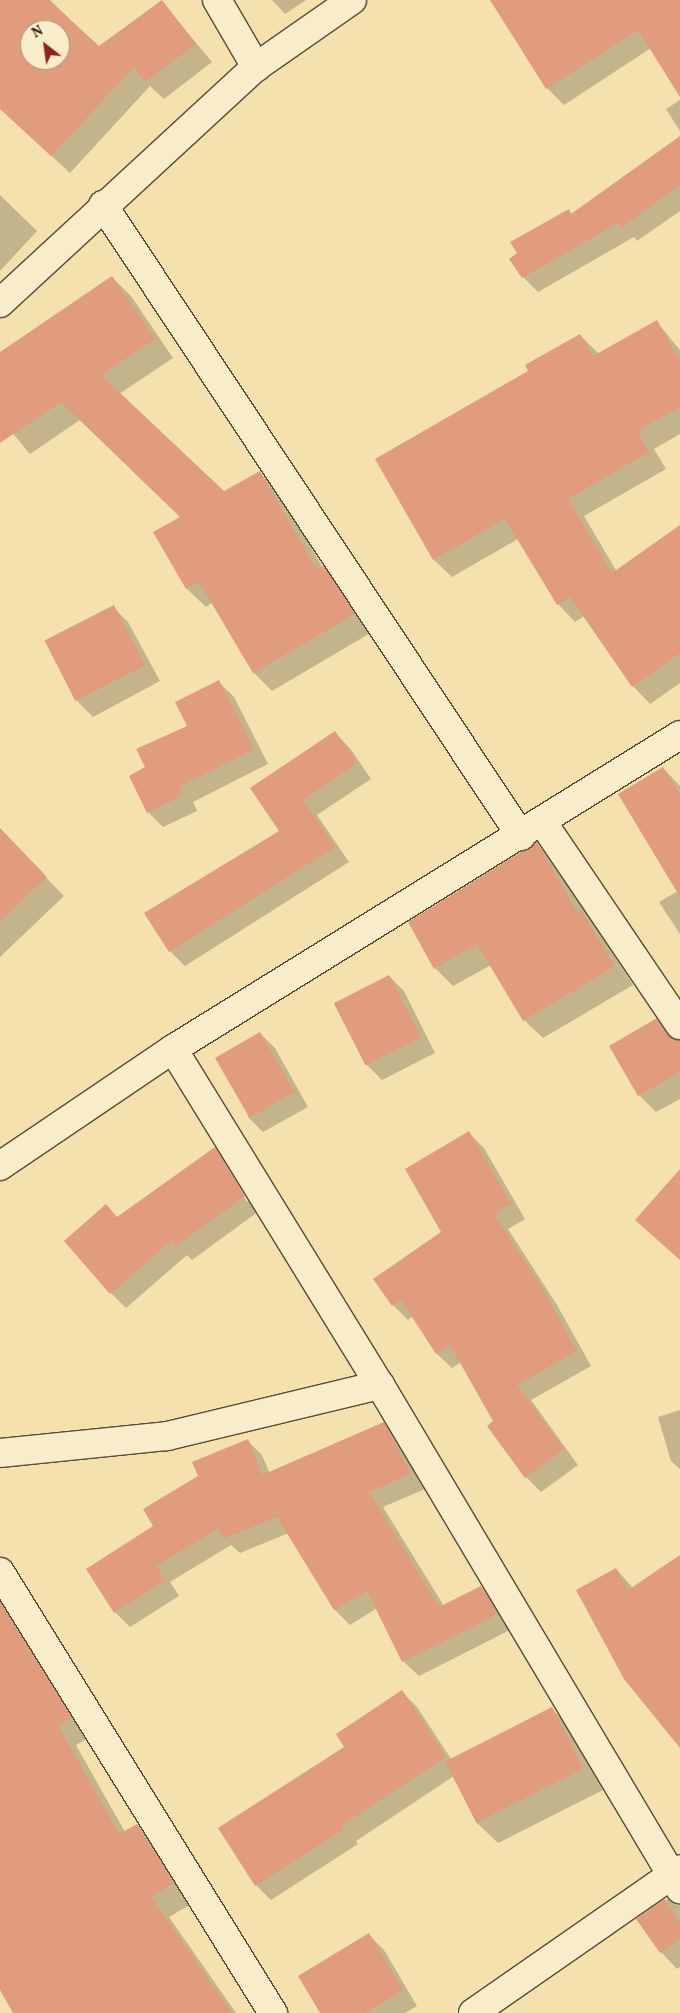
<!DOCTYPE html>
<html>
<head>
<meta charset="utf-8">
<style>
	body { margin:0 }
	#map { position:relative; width:680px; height:2013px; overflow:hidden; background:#f4e1ae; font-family:Vollkorn,serif }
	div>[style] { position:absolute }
	.shadow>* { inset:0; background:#0003 }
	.building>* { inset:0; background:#e19c7d; transform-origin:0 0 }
	.roads { filter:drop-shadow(1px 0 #594b38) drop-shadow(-1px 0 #594b38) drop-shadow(0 1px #594b38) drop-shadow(0 -1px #594b38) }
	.minor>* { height:28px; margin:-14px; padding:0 14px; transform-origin:14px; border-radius:14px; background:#f8ecca }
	span { translate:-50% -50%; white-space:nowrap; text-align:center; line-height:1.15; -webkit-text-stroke:5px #f8ecca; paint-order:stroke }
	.north { position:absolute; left:20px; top:20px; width:50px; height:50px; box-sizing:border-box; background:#f8ecca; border:1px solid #a49880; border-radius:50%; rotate:330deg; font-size:14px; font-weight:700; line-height:20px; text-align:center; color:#251910 }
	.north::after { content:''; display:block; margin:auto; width:18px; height:22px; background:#8f2418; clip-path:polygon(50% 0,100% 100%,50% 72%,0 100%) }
</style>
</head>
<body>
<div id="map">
	<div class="shadow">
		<i style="clip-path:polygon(evenodd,0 0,50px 0,99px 48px,161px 1px,212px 62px,164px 99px,150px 86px,70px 173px,0 108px,0 0,30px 30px,60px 30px,60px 60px,30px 60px,30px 30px)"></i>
		<i style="clip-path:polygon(272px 0,306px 0,285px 14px)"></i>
		<i style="clip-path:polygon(513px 0,680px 0,680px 95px,651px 48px,564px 105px,547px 88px,498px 10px)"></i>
		<i style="clip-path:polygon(680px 100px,680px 131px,666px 109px)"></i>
		<i style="clip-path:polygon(680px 166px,680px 211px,637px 241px,634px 237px,538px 292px,523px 277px,568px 210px,573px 215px)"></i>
		<i style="clip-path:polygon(0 195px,37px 231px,0 271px)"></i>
		<i style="clip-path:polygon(112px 277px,131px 296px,173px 358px,119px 394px,223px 493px,259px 472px,278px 491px,323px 568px,342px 586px,372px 632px,272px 691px,254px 673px,212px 603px,206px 607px,187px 589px,155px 533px,182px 517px,80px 420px,30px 454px,0 418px,0 354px)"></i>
		<i style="clip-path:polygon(657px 322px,680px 350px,680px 434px,654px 449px,666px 469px,584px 516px,617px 572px,680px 527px,680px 683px,650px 704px,633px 686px,584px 616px,575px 622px,558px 604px,518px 539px,452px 577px,434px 560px,377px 460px,530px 371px,580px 335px,599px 354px)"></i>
		<i style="clip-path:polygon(113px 607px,128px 622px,160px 681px,93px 717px,78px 702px,47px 642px)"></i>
		<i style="clip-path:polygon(219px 682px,234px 697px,268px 764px,193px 802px,197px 811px,163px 827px,148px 812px,130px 776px,147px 768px,188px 726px)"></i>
		<i style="clip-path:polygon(335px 733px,350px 748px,371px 779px,317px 815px,349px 862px,185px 966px,170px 951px,280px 831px)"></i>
		<i style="clip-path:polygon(663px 768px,680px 786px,680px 934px,659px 902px,678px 891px)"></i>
		<i style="clip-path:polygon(0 830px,64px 896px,0 957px)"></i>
		<i style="clip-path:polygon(537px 844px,555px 862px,633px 985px,543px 1038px,524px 1020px,491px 965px,453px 986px,435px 968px)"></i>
		<i style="clip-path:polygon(389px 976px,404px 991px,435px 1053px,382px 1080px,367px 1065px)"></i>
		<i style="clip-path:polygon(656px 1020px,676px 1040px,680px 1040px,680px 1099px,656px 1112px,639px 1095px)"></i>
		<i style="clip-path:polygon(260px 1033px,275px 1048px,308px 1107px,263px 1132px,248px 1117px)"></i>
		<i style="clip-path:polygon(469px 1133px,484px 1148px,525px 1219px,508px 1229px,557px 1305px,591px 1366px,531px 1400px,578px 1465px,541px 1492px,526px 1477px,489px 1426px,495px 1422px,461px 1362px,452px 1368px,436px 1353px,413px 1316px,408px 1320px,393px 1305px,443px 1232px)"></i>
		<i style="clip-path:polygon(evenodd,215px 1148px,230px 1163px,259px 1211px,192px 1260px,187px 1255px,126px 1308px,111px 1293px,117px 1218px,215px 1148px,224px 1164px,227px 1164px,249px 1200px,247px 1202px,224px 1164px)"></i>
		<i style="clip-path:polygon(680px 1410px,680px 1469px,671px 1461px,658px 1417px)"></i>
		<i style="clip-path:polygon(384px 1424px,399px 1439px,425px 1489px,383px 1507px,444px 1606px,481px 1587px,496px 1602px,512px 1629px,419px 1676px,403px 1661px,377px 1608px,350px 1625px,335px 1610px,289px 1533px,240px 1553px,231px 1545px,170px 1582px,179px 1596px,130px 1627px,115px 1612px,155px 1526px,199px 1476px,247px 1440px,262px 1455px,270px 1474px)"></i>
		<i style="clip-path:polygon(680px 1556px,680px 1746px,616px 1569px,633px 1588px)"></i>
		<i style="clip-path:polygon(0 1572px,90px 1737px,76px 1745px,125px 1832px,137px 1825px,157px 1845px,193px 1903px,169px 1917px,236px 2013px,32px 2013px,0 1988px)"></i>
		<i style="clip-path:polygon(402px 1692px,417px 1707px,451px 1759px,552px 1709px,572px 1729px,603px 1790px,498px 1843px,477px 1823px,454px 1776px,356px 1841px,358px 1844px,271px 1900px,256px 1885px,346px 1748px)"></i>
		<i style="clip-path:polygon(667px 1899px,680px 1906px,680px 1967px,677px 1969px,661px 1952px,638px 1919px)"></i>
		<i style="clip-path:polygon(369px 1935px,384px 1950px,417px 2006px,405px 2013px,321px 2013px)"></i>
	</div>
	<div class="building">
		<i style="clip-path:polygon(evenodd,0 0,49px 0,99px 46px,162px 0,196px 44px,145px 82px,134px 67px,51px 156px,0 109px,0 0,30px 30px,60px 30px,60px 60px,30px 60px,30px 30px)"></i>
		<i style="clip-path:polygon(490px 0,680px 0,680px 97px,638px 30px,546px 89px)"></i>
		<i style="clip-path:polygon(680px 136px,680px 185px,622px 227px,618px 223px,522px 278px,509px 259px,517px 253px,510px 242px,569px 209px,571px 214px)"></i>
		<i style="clip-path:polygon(112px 276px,155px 339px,101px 375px,224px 491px,260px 471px,317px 570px,324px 566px,355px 614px,253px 673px,199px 582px,186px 589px,153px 532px,180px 517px,61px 402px,0 443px,0 352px)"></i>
		<i style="clip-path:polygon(657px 320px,680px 361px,680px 407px,637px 431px,649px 452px,568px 499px,612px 573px,680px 525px,680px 653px,632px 687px,570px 597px,557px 605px,505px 519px,433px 560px,375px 459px,528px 371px,525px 365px,580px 334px,593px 356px)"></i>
		<i style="left:114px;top:605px;width:68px;height:78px;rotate:63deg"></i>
		<i style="clip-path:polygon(219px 680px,254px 749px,179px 787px,183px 795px,147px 813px,129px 776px,145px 767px,136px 749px,187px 726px,175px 702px)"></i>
		<i style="clip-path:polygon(335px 731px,357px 763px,303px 800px,335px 847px,169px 952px,144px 913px,279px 831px,250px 788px)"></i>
		<i style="clip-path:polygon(663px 767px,680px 794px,680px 897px,618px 794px)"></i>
		<i style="clip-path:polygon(0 828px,47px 877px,0 921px)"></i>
		<i style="clip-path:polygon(537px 842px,577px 912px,581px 910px,615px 966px,523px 1021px,477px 944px,434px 969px,408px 922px)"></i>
		<i style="left:389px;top:975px;width:70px;height:62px;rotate:63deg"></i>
		<i style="clip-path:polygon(657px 1018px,667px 1034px,680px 1040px,680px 1072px,638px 1096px,609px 1046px)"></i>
		<i style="left:260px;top:1032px;width:69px;height:52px;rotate:60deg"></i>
		<i style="clip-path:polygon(469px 1131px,511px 1204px,494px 1214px,542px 1288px,577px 1351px,517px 1385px,564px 1449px,525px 1478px,487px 1426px,493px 1421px,450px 1345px,436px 1354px,401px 1300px,392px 1306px,373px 1279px,441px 1232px,405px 1169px)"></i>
		<i style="clip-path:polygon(215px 1147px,245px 1196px,176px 1246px,172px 1240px,110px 1294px,64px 1241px,106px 1204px,117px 1217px)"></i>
		<i style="clip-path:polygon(680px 1169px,680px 1260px,635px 1220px)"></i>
		<i style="clip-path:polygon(384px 1422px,411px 1474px,369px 1492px,439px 1607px,481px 1586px,498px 1614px,402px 1662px,367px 1591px,334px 1610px,277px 1517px,223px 1539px,219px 1528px,156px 1566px,165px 1580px,114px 1613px,86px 1569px,153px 1526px,143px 1509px,198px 1476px,192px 1462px,248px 1439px,262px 1475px)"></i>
		<i style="clip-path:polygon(680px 1555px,680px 1748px,624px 1679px,576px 1590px,616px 1568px,628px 1590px)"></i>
		<i style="clip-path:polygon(0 1602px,72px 1718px,58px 1725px,119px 1834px,137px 1824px,174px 1883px,151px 1897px,232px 2013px,13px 2013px,0 1990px)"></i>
		<i style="clip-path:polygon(402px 1690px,446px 1757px,342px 1825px,344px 1829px,255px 1886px,218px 1828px,344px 1747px,336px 1734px)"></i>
		<i style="left:552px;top:1707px;width:69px;height:120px;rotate:63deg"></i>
		<i style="clip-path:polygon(664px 1899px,680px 1923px,680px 1939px,660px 1953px,636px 1919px)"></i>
		<i style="clip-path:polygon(369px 1933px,403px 1990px,365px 2013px,320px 2013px,298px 1976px)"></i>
	</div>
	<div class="roads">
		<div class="minor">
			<i style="left:217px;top:0;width:78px;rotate:59.8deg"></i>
			<i style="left:103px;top:205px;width:757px;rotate:56.48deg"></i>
			<i style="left:0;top:303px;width:348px;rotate:-42.7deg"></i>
			<i style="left:256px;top:67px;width:117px;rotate:-34.9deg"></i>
			<i style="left:543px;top:823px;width:244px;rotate:55.9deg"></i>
			<i style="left:173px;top:1049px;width:395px;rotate:58.4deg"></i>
			<i style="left:380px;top:1385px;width:587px;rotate:59.24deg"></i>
			<i style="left:0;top:1166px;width:209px;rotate:-34.1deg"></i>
			<i style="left:173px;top:1049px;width:596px;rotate:-31.77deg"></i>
			<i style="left:0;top:1453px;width:168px;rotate:-5.8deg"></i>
			<i style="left:167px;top:1436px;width:219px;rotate:-13.5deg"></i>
			<i style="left:0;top:1572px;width:519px;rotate:58.24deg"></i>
			<i style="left:473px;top:2013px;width:252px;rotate:-34.8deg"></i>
		</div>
	</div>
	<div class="north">N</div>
</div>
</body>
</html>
